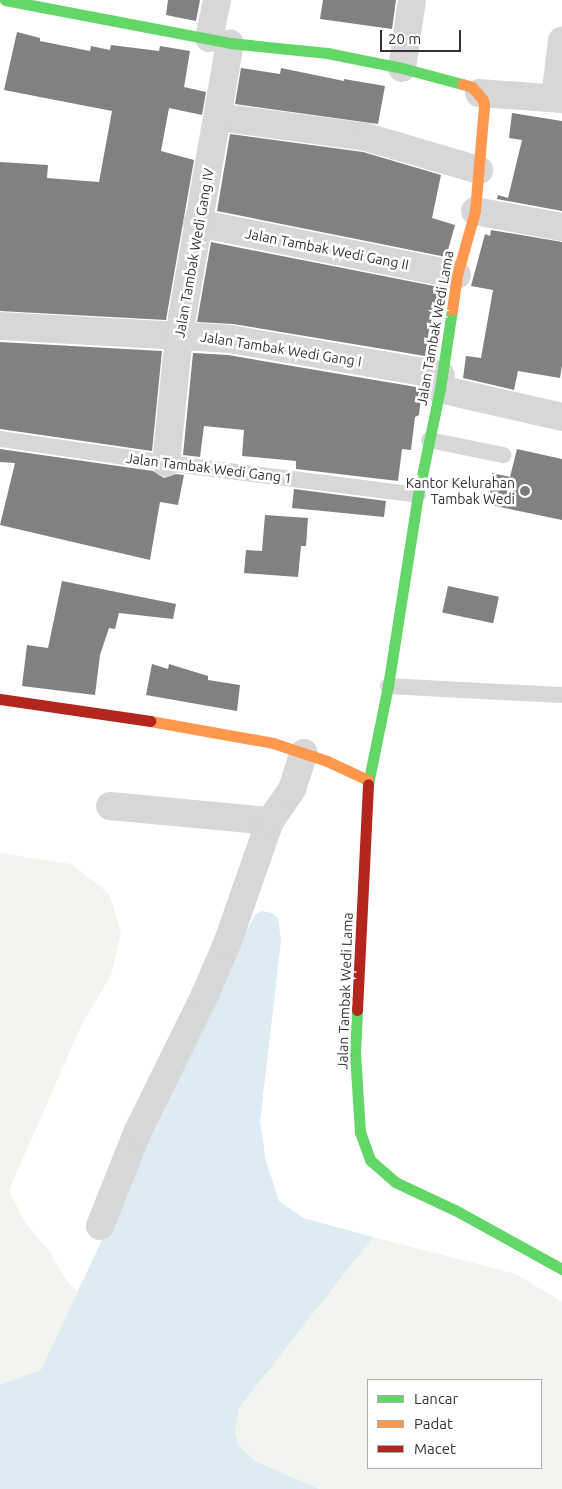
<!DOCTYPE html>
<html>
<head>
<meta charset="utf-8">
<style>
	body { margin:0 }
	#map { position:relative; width:562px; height:1489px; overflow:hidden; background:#fff; font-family:Ubuntu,sans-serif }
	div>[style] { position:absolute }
	.green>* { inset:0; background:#f1f5ed }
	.water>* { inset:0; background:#ddebf3 }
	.building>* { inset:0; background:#818181; transform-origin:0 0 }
	.lane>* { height:16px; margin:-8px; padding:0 8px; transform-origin:8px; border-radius:8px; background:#d7d7d7 }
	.street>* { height:28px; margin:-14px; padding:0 14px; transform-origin:14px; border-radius:14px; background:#d7d7d7 }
	.fast>* { height:11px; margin:-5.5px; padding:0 5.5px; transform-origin:5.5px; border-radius:5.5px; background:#63d668 }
	.slow>* { height:11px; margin:-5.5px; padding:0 5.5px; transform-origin:5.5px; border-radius:5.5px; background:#ff974d }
	.jam>* { height:11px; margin:-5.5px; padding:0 5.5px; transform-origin:5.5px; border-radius:5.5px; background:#b3261e }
	.dots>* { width:14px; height:14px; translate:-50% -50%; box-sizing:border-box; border:2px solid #fff; border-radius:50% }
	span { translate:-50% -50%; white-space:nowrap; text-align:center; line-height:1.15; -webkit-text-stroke:5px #fff; paint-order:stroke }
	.street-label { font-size:14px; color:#333 }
	.poi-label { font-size:14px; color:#333 }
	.right { translate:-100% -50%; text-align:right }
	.legend { position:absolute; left:367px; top:1379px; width:175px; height:90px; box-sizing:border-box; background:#fff; border:1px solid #adadad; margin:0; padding:6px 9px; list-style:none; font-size:15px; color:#333 }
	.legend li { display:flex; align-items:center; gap:10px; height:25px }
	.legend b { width:25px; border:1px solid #adadad }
	.scale { position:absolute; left:380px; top:30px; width:81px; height:22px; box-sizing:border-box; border:2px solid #333; border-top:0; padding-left:6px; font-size:15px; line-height:18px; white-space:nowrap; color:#333; -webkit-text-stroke:4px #fff; paint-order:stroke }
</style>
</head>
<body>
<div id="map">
	<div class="green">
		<i style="clip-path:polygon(0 853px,71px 864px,109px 894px,121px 932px,111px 975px,82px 1024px,9px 1190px,24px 1221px,52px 1255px,64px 1277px,78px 1292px,41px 1371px,0 1385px)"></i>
		<i style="clip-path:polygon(evenodd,373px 1237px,516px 1274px,562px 1302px,562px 1489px,319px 1489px,255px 1461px,239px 1446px,235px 1431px,239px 1408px,373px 1237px,368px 1380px,541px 1380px,541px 1468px,368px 1468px,368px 1380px)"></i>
	</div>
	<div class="water">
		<i style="clip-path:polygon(262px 911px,272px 913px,278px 918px,281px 941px,260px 1122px,266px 1161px,279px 1201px,303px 1218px,373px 1237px,239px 1408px,235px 1431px,239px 1446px,255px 1461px,319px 1489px,0 1489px,0 1385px,41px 1370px,249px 926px,255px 915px)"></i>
	</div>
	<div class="building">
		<i style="clip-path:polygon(168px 0,200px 0,196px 21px,166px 15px)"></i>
		<i style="clip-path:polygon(323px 0,396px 0,392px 29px,320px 19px)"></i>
		<i style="clip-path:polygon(17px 32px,40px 38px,40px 41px,90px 51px,91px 46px,110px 50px,111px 45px,159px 51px,160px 46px,190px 51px,184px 87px,206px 92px,202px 115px,169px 108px,161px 151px,194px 160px,166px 320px,0 311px,0 162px,48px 165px,47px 178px,99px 182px,112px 111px,4px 90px)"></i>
		<i style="clip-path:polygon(241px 68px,280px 74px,281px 68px,344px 81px,344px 79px,385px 86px,378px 124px,235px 104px)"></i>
		<i style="clip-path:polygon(512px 113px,562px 121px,562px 211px,497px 199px,498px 195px,508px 198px,522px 140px,509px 138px)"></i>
		<i style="clip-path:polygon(230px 134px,363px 152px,441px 175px,432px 218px,455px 225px,446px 257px,217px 211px)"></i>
		<i style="clip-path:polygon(491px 230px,562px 242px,562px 365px,560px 378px,518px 371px,514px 390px,463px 378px,466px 356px,481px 358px,493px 290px,471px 286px,485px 234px,490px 236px)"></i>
		<i style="clip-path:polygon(211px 242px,439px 287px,434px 325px,430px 324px,425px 356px,233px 324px,197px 322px)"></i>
		<i style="clip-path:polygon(0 342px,162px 351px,152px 451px,0 429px)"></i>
		<i style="clip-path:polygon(193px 353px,228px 355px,422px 388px,419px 415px,415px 417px,411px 450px,402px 449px,398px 481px,296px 469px,296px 461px,242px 456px,244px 430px,204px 426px,200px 457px,183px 455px)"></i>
		<i style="clip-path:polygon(0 449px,153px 471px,164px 478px,176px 474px,184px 475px,178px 505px,160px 502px,150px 560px,0 525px,15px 463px,0 462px)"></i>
		<i style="clip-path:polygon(517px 449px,562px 459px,562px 520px,486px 504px,492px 473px,510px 477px)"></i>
		<i style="clip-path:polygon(294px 489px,386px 501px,384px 517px,292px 508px)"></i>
		<i style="clip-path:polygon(265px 515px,308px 518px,306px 546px,301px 546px,298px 577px,244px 573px,246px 550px,262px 551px)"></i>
		<i style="clip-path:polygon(62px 581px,176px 604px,173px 619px,119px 613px,115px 629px,109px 628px,100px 655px,95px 695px,22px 686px,27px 645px,48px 648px)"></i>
		<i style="left:448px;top:586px;width:52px;height:27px;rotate:12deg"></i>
		<i style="clip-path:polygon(152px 664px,168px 669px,169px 664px,208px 676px,208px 680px,240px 685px,237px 711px,146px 695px)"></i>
	</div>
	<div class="lane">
		<i style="left:0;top:439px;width:168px;rotate:8.2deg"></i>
		<i style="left:166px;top:463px;width:254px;rotate:7.2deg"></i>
		<i style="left:429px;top:440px;width:76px;rotate:11.5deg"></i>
		<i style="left:388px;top:686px;width:174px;rotate:3deg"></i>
	</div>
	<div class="street">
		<i style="left:209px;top:38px;width:39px;rotate:-78deg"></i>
		<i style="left:402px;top:68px;width:69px;rotate:-81.6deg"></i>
		<i style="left:479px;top:93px;width:83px;rotate:4.1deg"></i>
		<i style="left:555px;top:98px;width:58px;rotate:-83.1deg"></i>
		<i style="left:218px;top:117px;width:149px;rotate:7.7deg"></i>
		<i style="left:366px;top:137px;width:118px;rotate:16.3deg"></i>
		<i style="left:475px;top:211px;width:88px;rotate:10.4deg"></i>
		<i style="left:197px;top:223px;width:265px;rotate:11.3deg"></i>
		<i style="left:0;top:326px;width:230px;rotate:3.2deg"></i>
		<i style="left:230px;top:339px;width:214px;rotate:9.7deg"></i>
		<i style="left:440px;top:389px;width:125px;rotate:12.9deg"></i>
		<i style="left:166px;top:463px;width:129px;rotate:-84.2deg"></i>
		<i style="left:179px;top:335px;width:296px;rotate:-80.1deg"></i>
		<i style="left:110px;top:806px;width:161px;rotate:5.4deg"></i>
		<i style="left:100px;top:1226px;width:100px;rotate:-68.3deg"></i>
		<i style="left:137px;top:1133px;width:154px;rotate:-63.8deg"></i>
		<i style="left:205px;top:995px;width:59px;rotate:-66.9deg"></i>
		<i style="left:228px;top:941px;width:127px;rotate:-70.7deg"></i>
		<i style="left:270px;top:821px;width:39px;rotate:-55deg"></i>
		<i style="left:292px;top:789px;width:38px;rotate:-72deg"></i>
	</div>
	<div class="fast">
		<i style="left:5px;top:0;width:229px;rotate:10.8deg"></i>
		<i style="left:230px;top:43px;width:98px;rotate:5.9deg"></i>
		<i style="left:327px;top:53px;width:76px;rotate:11.3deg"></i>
		<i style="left:402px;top:68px;width:62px;rotate:14.9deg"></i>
		<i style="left:368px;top:784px;width:100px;rotate:-78.5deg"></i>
		<i style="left:388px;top:686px;width:193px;rotate:-81.1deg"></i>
		<i style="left:418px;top:495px;width:108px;rotate:-78.3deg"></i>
		<i style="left:440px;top:389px;width:80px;rotate:-81.4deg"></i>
		<i style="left:357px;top:1010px;width:43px;rotate:92.7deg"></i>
		<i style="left:355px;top:1053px;width:79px;rotate:86.4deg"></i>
		<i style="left:360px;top:1132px;width:30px;rotate:70deg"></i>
		<i style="left:370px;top:1160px;width:33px;rotate:41deg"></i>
		<i style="left:395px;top:1182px;width:66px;rotate:25deg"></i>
		<i style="left:455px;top:1210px;width:122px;rotate:28.9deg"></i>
	</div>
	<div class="slow">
		<i style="left:452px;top:310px;width:35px;rotate:-82deg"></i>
		<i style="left:457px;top:275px;width:66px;rotate:-74.3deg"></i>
		<i style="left:475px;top:211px;width:106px;rotate:-85.1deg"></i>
		<i style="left:484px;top:105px;width:5px;rotate:-101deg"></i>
		<i style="left:483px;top:100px;width:17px;rotate:-130deg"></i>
		<i style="left:472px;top:87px;width:10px;rotate:-163deg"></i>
		<i style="left:150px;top:721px;width:125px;rotate:10.1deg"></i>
		<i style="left:273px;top:743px;width:57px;rotate:18.4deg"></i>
		<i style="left:327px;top:761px;width:45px;rotate:24.9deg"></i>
	</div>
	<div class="jam">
		<i style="left:0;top:699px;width:152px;rotate:8.3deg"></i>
		<i style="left:357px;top:1010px;width:226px;rotate:-87.2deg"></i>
	</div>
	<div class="dots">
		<i style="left:525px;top:491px;background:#7a7a7a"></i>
	</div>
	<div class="street-label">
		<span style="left:327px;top:249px;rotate:11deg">Jalan Tambak Wedi Gang II</span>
		<span style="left:194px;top:253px;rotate:-80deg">Jalan Tambak Wedi Gang IV</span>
		<span style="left:435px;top:328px;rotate:-80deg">Jalan Tambak Wedi Lama</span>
		<span style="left:281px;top:349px;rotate:9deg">Jalan Tambak Wedi Gang I</span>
		<span style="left:209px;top:468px;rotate:7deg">Jalan Tambak Wedi Gang 1</span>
		<span style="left:345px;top:991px;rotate:-88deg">Jalan Tambak Wedi Lama</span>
	</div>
	<div class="poi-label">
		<span class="right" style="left:515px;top:491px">Kantor Kelurahan<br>Tambak Wedi</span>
	</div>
	<ul class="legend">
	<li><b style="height:6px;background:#63d668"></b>Lancar</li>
	<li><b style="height:6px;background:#ff974d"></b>Padat</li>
	<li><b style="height:6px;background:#b3261e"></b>Macet</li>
	</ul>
	<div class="scale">20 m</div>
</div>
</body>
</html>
